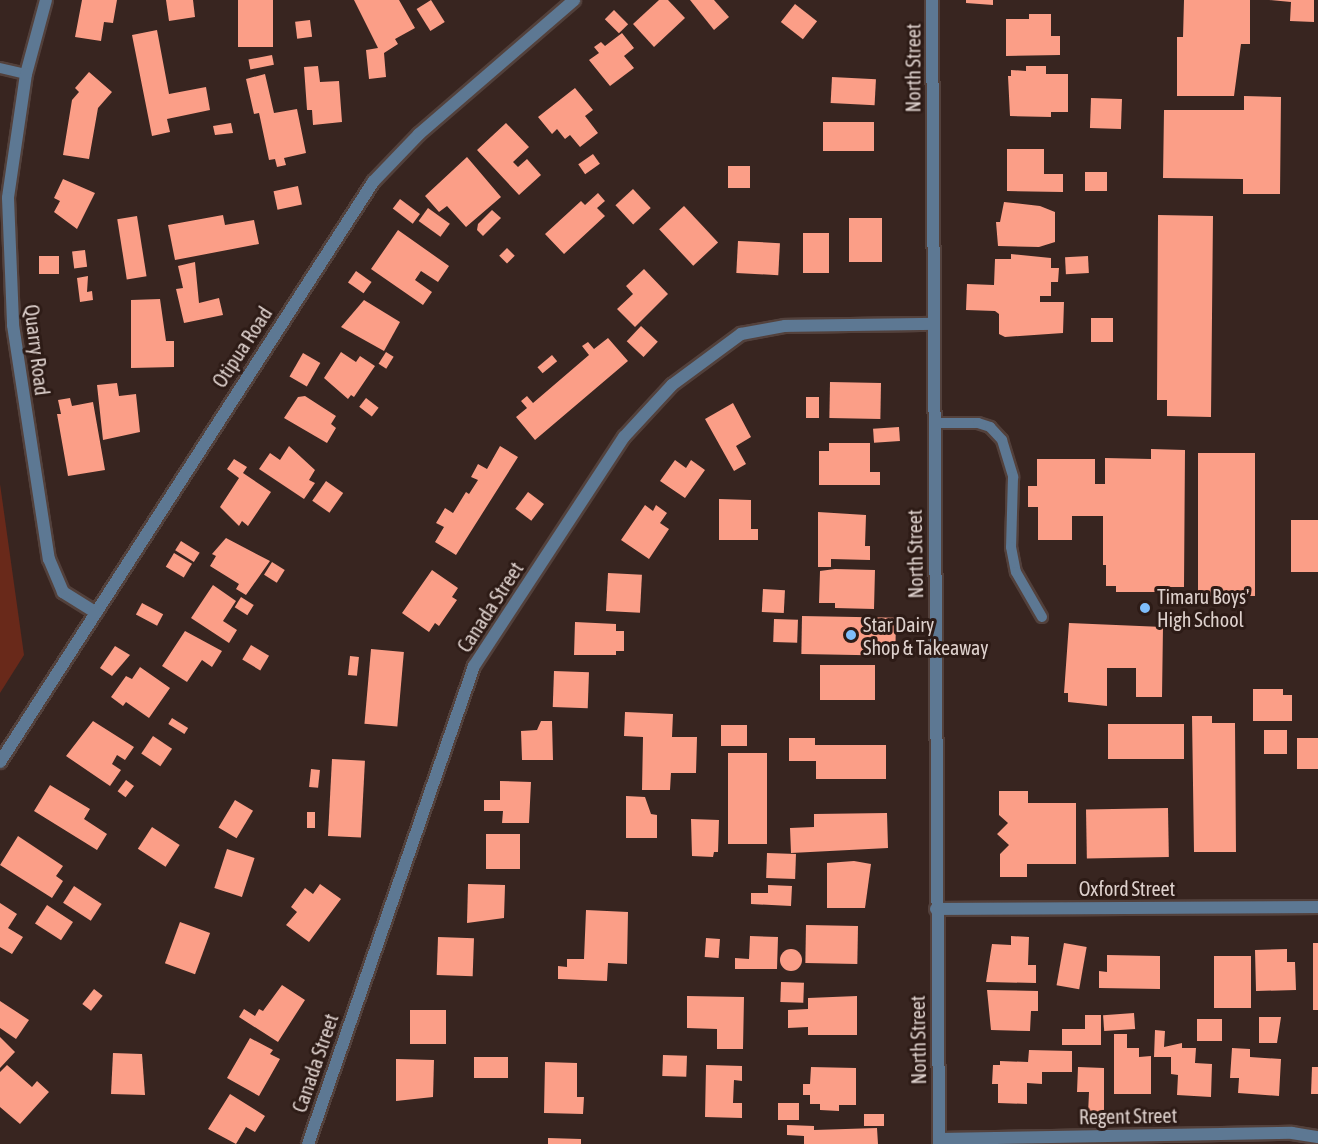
<!DOCTYPE html>
<html>
<head>
<meta charset="utf-8">
<style>
	body { margin:0 }
	#map { position:relative; width:1318px; height:1144px; overflow:hidden; background:#382520; font-family:"Asap Condensed",sans-serif }
	div>[style] { position:absolute }
	.green>* { inset:0; background:#69291a }
	.building>* { inset:0; background:#fb9e87; transform-origin:0 0 }
	.round { border-radius:50% }
	.roads { filter:drop-shadow(2px 0 #53413c) drop-shadow(-2px 0 #53413c) drop-shadow(0 2px #53413c) drop-shadow(0 -2px #53413c) }
	.service>* { height:10px; margin:-5px; padding:0 5px; transform-origin:5px; border-radius:5px; background:#5d7893 }
	.minor>* { height:12px; margin:-6px; padding:0 6px; transform-origin:6px; border-radius:6px; background:#5d7893 }
	.tertiary>* { height:12px; margin:-6px; padding:0 6px; transform-origin:6px; border-radius:6px; background:#5d7893 }
	.dots>* { width:16px; height:16px; translate:-50% -50%; box-sizing:border-box; border:3px solid #2d1b16; border-radius:50% }
	span { translate:-50% -50%; white-space:nowrap; text-align:center; line-height:1.15; -webkit-text-stroke:6px #2d1b16; paint-order:stroke }
	.street-label { font-size:20px; color:#ded1cd }
	.poi-label { font-size:20px; color:#ded1cd }
	.left { translate:0 -50%; text-align:left }
</style>
</head>
<body>
<div id="map">
	<div class="green">
		<i style="clip-path:polygon(0 484px,24px 655px,0 693px)"></i>
	</div>
	<div class="building">
		<i style="clip-path:polygon(82px 0,117px 0,113px 23px,104px 22px,101px 41px,75px 37px)"></i>
		<i style="clip-path:polygon(166px 0,193px 0,195px 17px,169px 21px)"></i>
		<i style="left:238px;top:0;width:35px;height:47px"></i>
		<i style="clip-path:polygon(354px 0,399px 0,415px 28px,395px 39px,398px 44px,384px 53px,386px 77px,369px 79px,366px 50px,378px 48px)"></i>
		<i style="left:431px;top:0;width:26px;height:17px;rotate:58deg"></i>
		<i style="clip-path:polygon(659px 0,668px 0,685px 18px,654px 47px,633px 24px)"></i>
		<i style="clip-path:polygon(690px 0,714px 0,729px 17px,714px 30px)"></i>
		<i style="clip-path:polygon(966px 0,993px 0,993px 5px,966px 3px)"></i>
		<i style="clip-path:polygon(1184px 0,1250px 0,1250px 44px,1241px 44px,1234px 96px,1177px 96px,1177px 37px,1183px 37px)"></i>
		<i style="clip-path:polygon(1269px 0,1314px 0,1314px 22px,1290px 21px,1291px 2px)"></i>
		<i style="left:795px;top:4px;width:28px;height:23px;rotate:38deg"></i>
		<i style="left:614px;top:10px;width:20px;height:13px;rotate:45deg"></i>
		<i style="clip-path:polygon(1029px 14px,1051px 14px,1051px 36px,1060px 36px,1060px 55px,1006px 56px,1006px 19px,1029px 19px)"></i>
		<i style="left:310px;top:20px;width:17px;height:15px;rotate:83deg"></i>
		<i style="clip-path:polygon(157px 30px,169px 94px,206px 87px,210px 110px,167px 119px,170px 132px,152px 136px,132px 35px)"></i>
		<i style="clip-path:polygon(622px 33px,634px 48px,624px 56px,634px 68px,610px 86px,589px 60px,599px 53px,594px 47px,601px 42px,605px 46px)"></i>
		<i style="left:272px;top:55px;width:10px;height:24px;rotate:79deg"></i>
		<i style="clip-path:polygon(318px 66px,320px 82px,339px 81px,342px 122px,313px 125px,312px 110px,307px 110px,304px 67px)"></i>
		<i style="clip-path:polygon(1026px 66px,1046px 66px,1046px 74px,1068px 74px,1068px 112px,1051px 112px,1051px 117px,1010px 116px,1008px 76px,1011px 76px,1011px 70px,1026px 71px)"></i>
		<i style="clip-path:polygon(89px 72px,112px 92px,98px 108px,89px 159px,63px 155px,72px 100px,79px 92px,75px 88px)"></i>
		<i style="clip-path:polygon(265px 74px,274px 113px,297px 109px,306px 153px,284px 158px,286px 165px,277px 167px,275px 159px,269px 160px,259px 113px,254px 114px,246px 79px)"></i>
		<i style="left:832px;top:77px;width:44px;height:26px;rotate:3deg"></i>
		<i style="clip-path:polygon(575px 88px,593px 110px,585px 116px,598px 133px,580px 147px,570px 135px,565px 139px,557px 129px,552px 134px,538px 117px)"></i>
		<i style="clip-path:polygon(1244px 96px,1281px 97px,1280px 194px,1243px 194px,1243px 179px,1163px 178px,1164px 110px,1244px 110px)"></i>
		<i style="left:1091px;top:98px;width:31px;height:30px;rotate:2deg"></i>
		<i style="left:823px;top:122px;width:51px;height:29px"></i>
		<i style="clip-path:polygon(231px 123px,233px 133px,215px 135px,213px 126px)"></i>
		<i style="clip-path:polygon(506px 123px,529px 147px,513px 162px,518px 167px,527px 159px,541px 175px,519px 195px,477px 150px)"></i>
		<i style="clip-path:polygon(1007px 149px,1044px 149px,1044px 174px,1063px 174px,1063px 192px,1007px 191px)"></i>
		<i style="left:593px;top:154px;width:12px;height:18px;rotate:55deg"></i>
		<i style="clip-path:polygon(467px 157px,501px 197px,466px 227px,447px 206px,439px 212px,425px 196px)"></i>
		<i style="left:728px;top:166px;width:22px;height:22px"></i>
		<i style="left:1085px;top:172px;width:22px;height:19px"></i>
		<i style="clip-path:polygon(63px 179px,95px 193px,77px 229px,54px 212px,60px 201px,54px 198px)"></i>
		<i style="left:298px;top:186px;width:19px;height:25px;rotate:78deg"></i>
		<i style="left:633px;top:189px;width:26px;height:24px;rotate:47deg"></i>
		<i style="clip-path:polygon(598px 193px,605px 201px,597px 208px,605px 216px,564px 254px,545px 234px,581px 201px,585px 205px)"></i>
		<i style="left:400px;top:199px;width:25px;height:12px;rotate:37deg"></i>
		<i style="clip-path:polygon(1004px 202px,1040px 206px,1055px 212px,1055px 242px,1039px 247px,998px 246px,996px 222px,1000px 222px)"></i>
		<i style="left:684px;top:206px;width:50px;height:34px;rotate:47deg"></i>
		<i style="left:428px;top:208px;width:27px;height:16px;rotate:36deg"></i>
		<i style="clip-path:polygon(492px 210px,501px 218px,483px 236px,477px 230px,478px 224px)"></i>
		<i style="clip-path:polygon(223px 215px,225px 225px,254px 220px,259px 244px,175px 260px,168px 225px)"></i>
		<i style="clip-path:polygon(1158px 215px,1213px 216px,1211px 417px,1167px 416px,1167px 400px,1157px 400px)"></i>
		<i style="left:137px;top:216px;width:61px;height:20px;rotate:81deg"></i>
		<i style="left:849px;top:218px;width:33px;height:44px"></i>
		<i style="clip-path:polygon(398px 230px,449px 266px,438px 282px,421px 271px,415px 280px,432px 292px,423px 305px,371px 269px)"></i>
		<i style="left:803px;top:233px;width:26px;height:40px"></i>
		<i style="left:738px;top:241px;width:42px;height:32px;rotate:3deg"></i>
		<i style="left:507px;top:248px;width:11px;height:11px;rotate:45deg"></i>
		<i style="left:85px;top:250px;width:17px;height:13px;rotate:83deg"></i>
		<i style="clip-path:polygon(1011px 254px,1051px 258px,1051px 268px,1059px 268px,1058px 282px,1051px 282px,1051px 296px,1040px 296px,1040px 302px,1064px 302px,1063px 333px,1005px 337px,999px 334px,999px 314px,995px 311px,966px 310px,967px 284px,994px 285px,995px 259px,1011px 259px)"></i>
		<i style="left:39px;top:256px;width:20px;height:18px"></i>
		<i style="left:1088px;top:256px;width:17px;height:23px;rotate:87deg"></i>
		<i style="clip-path:polygon(195px 262px,199px 303px,219px 298px,223px 315px,184px 323px,176px 289px,183px 288px,178px 266px)"></i>
		<i style="clip-path:polygon(644px 269px,668px 294px,635px 327px,617px 309px,633px 294px,626px 286px)"></i>
		<i style="left:356px;top:271px;width:19px;height:14px;rotate:35deg"></i>
		<i style="clip-path:polygon(88px 276px,87px 292px,92px 291px,93px 300px,80px 302px,77px 278px)"></i>
		<i style="clip-path:polygon(160px 299px,166px 341px,174px 341px,174px 367px,131px 368px,131px 300px)"></i>
		<i style="clip-path:polygon(364px 300px,400px 322px,384px 351px,341px 327px)"></i>
		<i style="left:1113px;top:318px;width:24px;height:22px;rotate:90deg"></i>
		<i style="left:641px;top:326px;width:23px;height:21px;rotate:43deg"></i>
		<i style="clip-path:polygon(608px 338px,628px 361px,535px 440px,516px 417px,527px 408px,521px 401px,527px 396px,533px 403px,589px 355px,582px 346px,588px 342px,594px 349px)"></i>
		<i style="clip-path:polygon(341px 352px,356px 362px,360px 356px,375px 366px,354px 397px,351px 395px,348px 399px,324px 378px)"></i>
		<i style="left:386px;top:352px;width:9px;height:14px;rotate:32deg"></i>
		<i style="left:303px;top:353px;width:20px;height:27px;rotate:30deg"></i>
		<i style="left:552px;top:355px;width:8px;height:19px;rotate:50deg"></i>
		<i style="left:830px;top:382px;width:51px;height:36px;rotate:1deg"></i>
		<i style="clip-path:polygon(117px 383px,119px 396px,136px 394px,140px 432px,103px 440px,97px 385px)"></i>
		<i style="clip-path:polygon(305px 396px,336px 416px,331px 424px,336px 428px,327px 443px,284px 418px,298px 397px)"></i>
		<i style="left:806px;top:397px;width:13px;height:21px"></i>
		<i style="clip-path:polygon(70px 398px,72px 406px,93px 402px,105px 470px,68px 476px,57px 414px,61px 414px,58px 400px)"></i>
		<i style="left:366px;top:398px;width:16px;height:11px;rotate:38deg"></i>
		<i style="clip-path:polygon(733px 403px,751px 437px,736px 446px,746px 464px,734px 471px,705px 419px)"></i>
		<i style="left:899px;top:427px;width:14px;height:26px;rotate:86deg"></i>
		<i style="clip-path:polygon(829px 443px,870px 443px,870px 472px,880px 472px,880px 485px,819px 485px,819px 451px,829px 451px)"></i>
		<i style="clip-path:polygon(289px 446px,315px 470px,309px 480px,315px 483px,304px 499px,259px 469px,270px 453px,280px 460px)"></i>
		<i style="clip-path:polygon(500px 446px,518px 457px,456px 555px,435px 542px,444px 527px,436px 523px,445px 508px,453px 513px,466px 492px,469px 494px,478px 480px,471px 477px,478px 464px,487px 469px)"></i>
		<i style="clip-path:polygon(1151px 449px,1185px 450px,1184px 587px,1155px 587px,1155px 592px,1116px 592px,1116px 586px,1106px 586px,1106px 565px,1103px 565px,1103px 516px,1072px 516px,1072px 540px,1038px 540px,1038px 507px,1028px 507px,1028px 486px,1037px 486px,1037px 459px,1095px 459px,1095px 484px,1105px 484px,1105px 458px,1151px 459px)"></i>
		<i style="left:1198px;top:453px;width:57px;height:143px"></i>
		<i style="clip-path:polygon(234px 459px,247px 467px,243px 473px,271px 492px,248px 526px,242px 521px,239px 526px,220px 507px,239px 478px,227px 469px)"></i>
		<i style="clip-path:polygon(675px 460px,686px 468px,691px 460px,705px 470px,685px 498px,660px 481px)"></i>
		<i style="left:326px;top:481px;width:21px;height:24px;rotate:35deg"></i>
		<i style="left:528px;top:492px;width:20px;height:21px;rotate:37deg"></i>
		<i style="clip-path:polygon(719px 499px,751px 500px,751px 529px,758px 529px,758px 540px,719px 540px)"></i>
		<i style="clip-path:polygon(645px 505px,653px 511px,656px 505px,667px 513px,660px 523px,669px 529px,649px 559px,621px 540px)"></i>
		<i style="clip-path:polygon(818px 512px,866px 515px,865px 546px,870px 546px,870px 560px,831px 559px,831px 567px,818px 567px)"></i>
		<i style="left:1291px;top:520px;width:27px;height:52px"></i>
		<i style="clip-path:polygon(226px 538px,270px 561px,246px 595px,236px 589px,239px 584px,210px 566px,216px 556px,212px 554px)"></i>
		<i style="left:181px;top:541px;width:22px;height:11px;rotate:32deg"></i>
		<i style="left:174px;top:553px;width:21px;height:16px;rotate:31deg"></i>
		<i style="left:272px;top:562px;width:15px;height:15px;rotate:32deg"></i>
		<i style="clip-path:polygon(835px 569px,875px 570px,874px 609px,835px 608px,835px 603px,819px 603px,820px 571px)"></i>
		<i style="clip-path:polygon(432px 570px,458px 588px,452px 597px,457px 600px,439px 626px,435px 623px,429px 632px,402px 613px)"></i>
		<i style="left:608px;top:573px;width:34px;height:38px;rotate:3deg"></i>
		<i style="clip-path:polygon(213px 585px,236px 601px,223px 621px,237px 630px,229px 643px,191px 618px)"></i>
		<i style="left:763px;top:589px;width:22px;height:23px;rotate:3deg"></i>
		<i style="left:241px;top:597px;width:15px;height:12px;rotate:32deg"></i>
		<i style="left:142px;top:603px;width:24px;height:13px;rotate:28deg"></i>
		<i style="left:802px;top:616px;width:94px;height:38px;rotate:1deg"></i>
		<i style="left:774px;top:619px;width:24px;height:23px;rotate:2deg"></i>
		<i style="clip-path:polygon(575px 622px,616px 624px,616px 631px,624px 631px,624px 651px,616px 651px,616px 655px,574px 655px)"></i>
		<i style="clip-path:polygon(1069px 623px,1163px 627px,1162px 697px,1136px 697px,1136px 668px,1107px 668px,1107px 706px,1068px 702px,1068px 693px,1064px 693px)"></i>
		<i style="clip-path:polygon(185px 631px,222px 651px,212px 667px,202px 660px,187px 682px,162px 666px)"></i>
		<i style="left:251px;top:645px;width:21px;height:17px;rotate:31deg"></i>
		<i style="clip-path:polygon(115px 646px,130px 655px,112px 676px,100px 668px)"></i>
		<i style="left:371px;top:649px;width:33px;height:75px;rotate:5deg"></i>
		<i style="left:350px;top:656px;width:9px;height:19px;rotate:6deg"></i>
		<i style="left:875px;top:665px;width:35px;height:55px;rotate:90deg"></i>
		<i style="clip-path:polygon(140px 667px,170px 688px,149px 718px,126px 702px,123px 706px,111px 697px,126px 676px,132px 679px)"></i>
		<i style="left:554px;top:671px;width:35px;height:36px;rotate:2deg"></i>
		<i style="clip-path:polygon(1253px 689px,1283px 689px,1283px 695px,1292px 695px,1292px 721px,1253px 721px)"></i>
		<i style="clip-path:polygon(625px 712px,673px 714px,672px 737px,697px 737px,696px 773px,671px 773px,670px 790px,642px 790px,643px 737px,624px 736px)"></i>
		<i style="clip-path:polygon(1192px 716px,1212px 716px,1212px 723px,1235px 723px,1236px 852px,1194px 852px)"></i>
		<i style="left:172px;top:718px;width:19px;height:7px;rotate:32deg"></i>
		<i style="clip-path:polygon(93px 721px,134px 747px,125px 760px,117px 755px,112px 764px,121px 770px,110px 786px,66px 756px)"></i>
		<i style="clip-path:polygon(541px 721px,552px 721px,553px 760px,522px 760px,521px 731px,537px 730px)"></i>
		<i style="left:1184px;top:724px;width:35px;height:76px;rotate:90deg"></i>
		<i style="left:721px;top:725px;width:26px;height:21px"></i>
		<i style="left:1264px;top:730px;width:23px;height:24px"></i>
		<i style="left:153px;top:736px;width:23px;height:21px;rotate:34deg"></i>
		<i style="clip-path:polygon(789px 738px,815px 738px,815px 745px,886px 745px,886px 779px,816px 779px,816px 761px,789px 761px)"></i>
		<i style="left:1297px;top:738px;width:21px;height:31px"></i>
		<i style="left:728px;top:753px;width:39px;height:91px"></i>
		<i style="left:332px;top:759px;width:33px;height:77px;rotate:3deg"></i>
		<i style="left:311px;top:769px;width:9px;height:18px;rotate:6deg"></i>
		<i style="left:126px;top:780px;width:10px;height:14px;rotate:37deg"></i>
		<i style="clip-path:polygon(500px 781px,531px 782px,529px 823px,502px 823px,503px 811px,484px 811px,484px 800px,500px 800px)"></i>
		<i style="clip-path:polygon(50px 785px,90px 809px,84px 819px,107px 834px,97px 850px,34px 811px)"></i>
		<i style="clip-path:polygon(999px 791px,1028px 791px,1028px 803px,1076px 803px,1076px 864px,1027px 864px,1027px 877px,1000px 877px,1000px 854px,1009px 845px,997px 834px,1008px 823px,999px 815px)"></i>
		<i style="clip-path:polygon(626px 796px,645px 797px,651px 814px,657px 815px,657px 838px,626px 838px)"></i>
		<i style="left:235px;top:800px;width:21px;height:32px;rotate:31deg"></i>
		<i style="left:1168px;top:808px;width:49px;height:82px;rotate:89deg"></i>
		<i style="left:307px;top:812px;width:8px;height:16px"></i>
		<i style="clip-path:polygon(887px 813px,888px 848px,791px 853px,790px 828px,814px 827px,814px 814px)"></i>
		<i style="clip-path:polygon(691px 819px,719px 820px,718px 852px,714px 852px,713px 857px,692px 856px)"></i>
		<i style="left:152px;top:827px;width:33px;height:26px;rotate:33deg"></i>
		<i style="left:486px;top:834px;width:34px;height:35px"></i>
		<i style="clip-path:polygon(18px 836px,63px 866px,56px 876px,63px 881px,52px 898px,0 865px)"></i>
		<i style="left:227px;top:849px;width:29px;height:41px;rotate:18deg"></i>
		<i style="left:767px;top:853px;width:29px;height:25px;rotate:2deg"></i>
		<i style="clip-path:polygon(854px 861px,871px 864px,865px 908px,827px 908px,827px 863px)"></i>
		<i style="clip-path:polygon(320px 884px,341px 899px,309px 942px,286px 925px,297px 912px,291px 907px,305px 888px,313px 894px)"></i>
		<i style="clip-path:polygon(468px 884px,505px 885px,504px 918px,467px 923px)"></i>
		<i style="clip-path:polygon(768px 885px,792px 886px,791px 906px,751px 904px,751px 893px,768px 893px)"></i>
		<i style="left:74px;top:886px;width:33px;height:20px;rotate:33deg"></i>
		<i style="clip-path:polygon(0 903px,17px 914px,8px 928px,23px 937px,12px 954px,0 947px)"></i>
		<i style="left:47px;top:905px;width:31px;height:22px;rotate:33deg"></i>
		<i style="clip-path:polygon(586px 910px,628px 912px,627px 964px,608px 963px,607px 981px,558px 979px,558px 966px,567px 967px,567px 959px,584px 959px)"></i>
		<i style="left:180px;top:922px;width:32px;height:44px;rotate:20deg"></i>
		<i style="left:806px;top:925px;width:52px;height:38px;rotate:1deg"></i>
		<i style="clip-path:polygon(750px 936px,778px 937px,777px 969px,735px 969px,735px 958px,749px 959px)"></i>
		<i style="clip-path:polygon(1011px 936px,1029px 937px,1028px 965px,1036px 965px,1036px 983px,986px 982px,992px 944px,1011px 945px)"></i>
		<i style="left:438px;top:937px;width:36px;height:38px;rotate:2deg"></i>
		<i style="left:706px;top:938px;width:14px;height:19px;rotate:4deg"></i>
		<i style="left:1064px;top:943px;width:23px;height:43px;rotate:10deg"></i>
		<i style="left:1313px;top:943px;width:5px;height:67px"></i>
		<i style="clip-path:polygon(1287px 949px,1287px 962px,1295px 962px,1296px 990px,1256px 991px,1255px 950px)"></i>
		<i class="round" style="left:780px;top:949px;width:22px;height:22px"></i>
		<i style="clip-path:polygon(1107px 955px,1160px 956px,1160px 989px,1099px 988px,1099px 971px,1107px 972px)"></i>
		<i style="left:1214px;top:956px;width:37px;height:52px"></i>
		<i style="left:781px;top:982px;width:23px;height:20px;rotate:2deg"></i>
		<i style="clip-path:polygon(282px 985px,305px 1000px,278px 1042px,239px 1017px,244px 1009px,255px 1016px,259px 1009px,263px 1011px)"></i>
		<i style="left:94px;top:989px;width:11px;height:19px;rotate:38deg"></i>
		<i style="clip-path:polygon(987px 990px,1038px 991px,1038px 1011px,1031px 1011px,1030px 1031px,991px 1030px)"></i>
		<i style="clip-path:polygon(687px 996px,744px 997px,743px 1049px,717px 1049px,717px 1029px,687px 1028px)"></i>
		<i style="clip-path:polygon(857px 996px,857px 1035px,808px 1035px,808px 1027px,788px 1028px,788px 1010px,808px 1009px,808px 998px)"></i>
		<i style="clip-path:polygon(0 1001px,29px 1020px,16px 1039px,0 1028px)"></i>
		<i style="left:410px;top:1010px;width:36px;height:34px"></i>
		<i style="left:1134px;top:1013px;width:16px;height:31px;rotate:86deg"></i>
		<i style="clip-path:polygon(1085px 1015px,1101px 1015px,1101px 1045px,1062px 1045px,1062px 1029px,1085px 1029px)"></i>
		<i style="clip-path:polygon(1259px 1017px,1281px 1017px,1277px 1043px,1259px 1043px)"></i>
		<i style="left:1197px;top:1019px;width:25px;height:22px"></i>
		<i style="clip-path:polygon(1155px 1030px,1165px 1031px,1164px 1047px,1182px 1043px,1182px 1048px,1196px 1048px,1195px 1063px,1212px 1064px,1211px 1097px,1177px 1095px,1178px 1075px,1171px 1074px,1171px 1057px,1154px 1057px)"></i>
		<i style="clip-path:polygon(1114px 1034px,1127px 1034px,1127px 1048px,1139px 1048px,1139px 1057px,1151px 1056px,1151px 1094px,1114px 1094px)"></i>
		<i style="clip-path:polygon(0 1037px,15px 1052px,0 1068px)"></i>
		<i style="clip-path:polygon(250px 1038px,273px 1050px,270px 1054px,280px 1059px,259px 1096px,227px 1078px)"></i>
		<i style="clip-path:polygon(1232px 1048px,1250px 1049px,1250px 1057px,1281px 1059px,1279px 1096px,1238px 1093px,1239px 1078px,1230px 1078px)"></i>
		<i style="clip-path:polygon(1029px 1050px,1072px 1051px,1072px 1072px,1042px 1072px,1042px 1084px,1027px 1083px,1027px 1104px,998px 1103px,998px 1084px,992px 1084px,993px 1065px,1000px 1065px,1000px 1061px,1028px 1062px)"></i>
		<i style="clip-path:polygon(113px 1053px,142px 1054px,145px 1095px,111px 1094px)"></i>
		<i style="left:663px;top:1055px;width:24px;height:21px;rotate:2deg"></i>
		<i style="left:474px;top:1057px;width:34px;height:21px"></i>
		<i style="clip-path:polygon(396px 1059px,434px 1060px,433px 1097px,396px 1101px)"></i>
		<i style="clip-path:polygon(545px 1062px,577px 1063px,577px 1097px,584px 1097px,583px 1114px,544px 1113px)"></i>
		<i style="clip-path:polygon(7px 1065px,32px 1087px,37px 1081px,49px 1092px,20px 1124px,0 1107px,0 1072px)"></i>
		<i style="clip-path:polygon(706px 1065px,742px 1066px,742px 1081px,734px 1080px,733px 1103px,742px 1103px,742px 1118px,705px 1117px)"></i>
		<i style="clip-path:polygon(811px 1067px,856px 1068px,856px 1105px,839px 1105px,839px 1111px,820px 1110px,820px 1104px,810px 1104px,810px 1095px,803px 1095px,803px 1084px,810px 1084px)"></i>
		<i style="clip-path:polygon(1078px 1067px,1104px 1068px,1104px 1114px,1088px 1114px,1089px 1092px,1077px 1092px)"></i>
		<i style="clip-path:polygon(1312px 1067px,1318px 1067px,1318px 1094px,1311px 1094px)"></i>
		<i style="clip-path:polygon(230px 1094px,265px 1116px,255px 1132px,246px 1127px,236px 1144px,208px 1129px)"></i>
		<i style="left:778px;top:1103px;width:21px;height:17px"></i>
		<i style="left:864px;top:1114px;width:20px;height:12px"></i>
		<i style="clip-path:polygon(787px 1125px,814px 1126px,814px 1130px,877px 1128px,878px 1144px,804px 1144px,804px 1136px,787px 1135px)"></i>
		<i style="clip-path:polygon(548px 1138px,581px 1139px,581px 1144px,548px 1144px)"></i>
	</div>
	<div class="roads">
		<div class="service">
			<i style="left:0;top:68px;width:27px;rotate:13deg"></i>
			<i style="left:934px;top:423px;width:44px"></i>
			<i style="left:978px;top:423px;width:13px;rotate:18deg"></i>
			<i style="left:990px;top:427px;width:18px;rotate:47deg"></i>
			<i style="left:1002px;top:440px;width:39px;rotate:73deg"></i>
			<i style="left:1013px;top:477px;width:70px;rotate:91.6deg"></i>
			<i style="left:1011px;top:547px;width:25px;rotate:79deg"></i>
			<i style="left:1016px;top:572px;width:52px;rotate:60deg"></i>
		</div>
		<div class="minor">
			<i style="left:46px;top:0;width:77px;rotate:105.1deg"></i>
			<i style="left:26px;top:74px;width:125px;rotate:98.3deg"></i>
			<i style="left:8px;top:198px;width:127px;rotate:87.7deg"></i>
			<i style="left:13px;top:325px;width:237px;rotate:81.3deg"></i>
			<i style="left:49px;top:559px;width:36px;rotate:67deg"></i>
			<i style="left:63px;top:592px;width:39px;rotate:32deg"></i>
			<i style="left:936px;top:909px;width:382px;rotate:-0.3deg"></i>
			<i style="left:939px;top:1139px;width:353px;rotate:-1deg"></i>
			<i style="left:1292px;top:1133px;width:26px;rotate:9deg"></i>
			<i style="left:308px;top:1144px;width:506px;rotate:-70.85deg"></i>
			<i style="left:474px;top:666px;width:274px;rotate:-56.8deg"></i>
			<i style="left:624px;top:437px;width:71px;rotate:-47.3deg"></i>
			<i style="left:672px;top:385px;width:86px;rotate:-36.5deg"></i>
			<i style="left:741px;top:334px;width:45px;rotate:-10.3deg"></i>
			<i style="left:785px;top:326px;width:148px;rotate:-0.8deg"></i>
		</div>
		<div class="tertiary">
			<i style="left:932px;top:0;width:1144px;rotate:89.65deg"></i>
			<i style="left:0;top:762px;width:690px;rotate:-57.25deg"></i>
			<i style="left:373px;top:182px;width:66px;rotate:-46.2deg"></i>
			<i style="left:419px;top:134px;width:205px;rotate:-40.8deg"></i>
		</div>
	</div>
	<div class="dots">
		<i style="left:1145px;top:608px;background:#7fbdfa"></i>
		<i style="left:851px;top:635px;background:#7fbdfa"></i>
	</div>
	<div class="street-label">
		<span style="left:913px;top:68px;rotate:-90deg">North Street</span>
		<span style="left:242px;top:347px;rotate:-57deg">Otipua Road</span>
		<span style="left:37px;top:350px;rotate:83deg">Quarry Road</span>
		<span style="left:915px;top:554px;rotate:-91deg">North Street</span>
		<span style="left:490px;top:607px;rotate:-57deg">Canada Street</span>
		<span style="left:1127px;top:888px">Oxford Street</span>
		<span style="left:918px;top:1040px;rotate:-91deg">North Street</span>
		<span style="left:315px;top:1063px;rotate:-71deg">Canada Street</span>
		<span style="left:1128px;top:1116px;rotate:-1deg">Regent Street</span>
	</div>
	<div class="poi-label">
		<span class="left" style="left:1157px;top:608px">Timaru Boys'<br>High School</span>
		<span class="left" style="left:863px;top:636px">Star Dairy<br>Shop &amp; Takeaway</span>
	</div>
</div>
</body>
</html>
